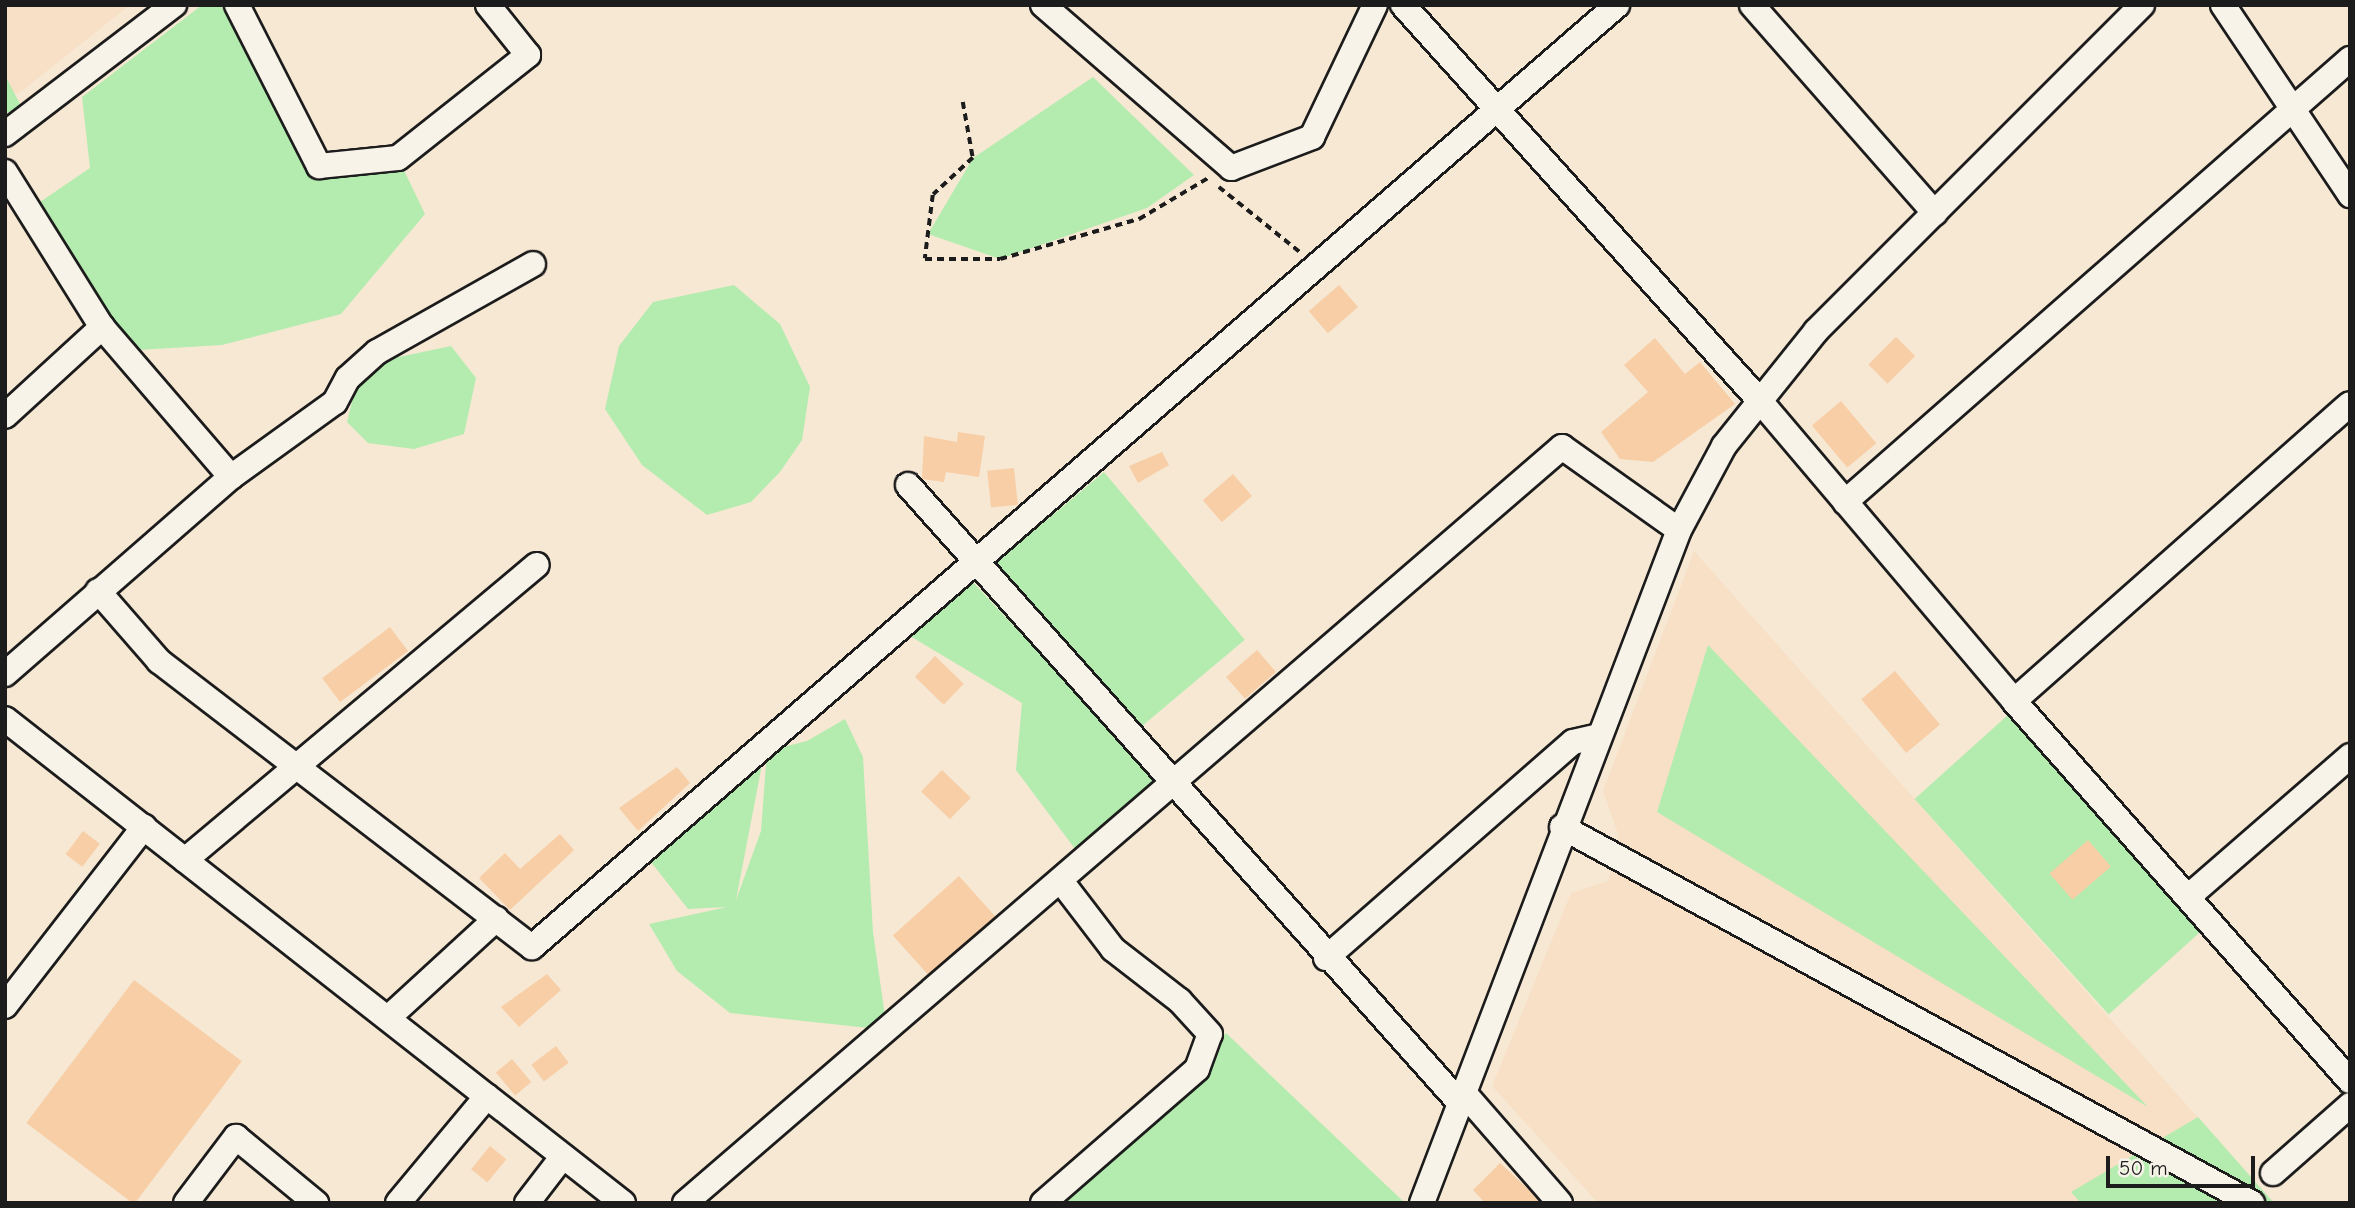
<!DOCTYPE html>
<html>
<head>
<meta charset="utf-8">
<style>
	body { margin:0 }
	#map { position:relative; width:2355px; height:1208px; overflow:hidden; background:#f7e8d4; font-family:"Comic Neue",sans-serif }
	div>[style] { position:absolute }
	.built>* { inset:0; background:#f7e0c6 }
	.green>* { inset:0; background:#b4ecaf; transform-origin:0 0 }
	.building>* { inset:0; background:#f7cea6; transform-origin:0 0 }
	.path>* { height:3.5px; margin-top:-1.75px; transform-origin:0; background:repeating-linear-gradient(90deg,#1c1c1c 0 7px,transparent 0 12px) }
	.roads { filter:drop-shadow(2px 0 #1c1c1c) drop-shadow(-2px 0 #1c1c1c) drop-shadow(0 2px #1c1c1c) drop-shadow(0 -2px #1c1c1c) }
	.minor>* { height:24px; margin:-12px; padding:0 12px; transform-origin:12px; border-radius:12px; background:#f7f3e8 }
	span { translate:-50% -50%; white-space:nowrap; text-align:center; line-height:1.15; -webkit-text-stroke:5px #f7f3e8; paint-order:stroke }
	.frame { position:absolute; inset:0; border:7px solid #1c1c1c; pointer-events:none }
	.scale { position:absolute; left:2106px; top:1156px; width:149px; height:32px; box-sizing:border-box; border:4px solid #1c1c1c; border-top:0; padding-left:9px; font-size:21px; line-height:24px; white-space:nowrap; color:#1c1c1c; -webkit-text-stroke:5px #f7f3e8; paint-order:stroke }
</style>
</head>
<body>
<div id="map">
	<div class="built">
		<i style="clip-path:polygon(5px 5px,130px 5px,18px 94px,5px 90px)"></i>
		<i style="clip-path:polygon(1694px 551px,2274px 1203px,1598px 1203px,1492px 1086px,1571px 893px,1608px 881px,1619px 837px,1603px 791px)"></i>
	</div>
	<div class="green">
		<i style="clip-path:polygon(202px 5px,220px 5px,290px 109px,319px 166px,398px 158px,425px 214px,341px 314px,222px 345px,122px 351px,37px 204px,90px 168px,82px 97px)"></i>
		<i style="clip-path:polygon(5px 75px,21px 106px,5px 114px)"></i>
		<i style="clip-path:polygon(1093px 77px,1194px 175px,1147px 208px,1000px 259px,928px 234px,973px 158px)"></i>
		<i style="clip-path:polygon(734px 285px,780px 324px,810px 387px,802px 440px,780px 472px,751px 502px,707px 515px,642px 465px,605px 409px,619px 346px,653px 302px)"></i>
		<i style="clip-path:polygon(451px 346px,476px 378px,464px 434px,414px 449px,368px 443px,347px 422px,361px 365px)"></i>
		<i style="left:1104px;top:472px;width:219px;height:148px;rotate:50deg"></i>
		<i style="clip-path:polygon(972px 581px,1161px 784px,1084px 861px,1016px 770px,1022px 703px,905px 633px)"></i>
		<i style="clip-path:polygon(1708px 645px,2148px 1107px,1657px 812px)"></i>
		<i style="left:2009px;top:714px;width:290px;height:127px;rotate:48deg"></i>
		<i style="clip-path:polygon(845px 719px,863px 757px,873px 932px,887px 1030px,730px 1013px,677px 971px,649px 924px,727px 907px,688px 909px,647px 857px,764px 754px,736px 900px,761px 831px,767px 751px,807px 741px)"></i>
		<i style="clip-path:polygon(1226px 1033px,1405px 1203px,1035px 1203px,1064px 1185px)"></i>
		<i style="clip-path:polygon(2198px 1117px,2274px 1203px,2081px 1203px,2071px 1192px)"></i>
	</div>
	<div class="building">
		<i style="left:1339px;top:285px;width:29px;height:40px;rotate:49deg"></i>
		<i style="left:1896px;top:337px;width:27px;height:39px;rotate:45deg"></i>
		<i style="clip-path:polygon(1655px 338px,1685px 374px,1700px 362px,1735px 404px,1653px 462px,1620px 459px,1601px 432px,1648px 392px,1624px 365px)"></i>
		<i style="left:1841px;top:401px;width:55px;height:38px;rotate:50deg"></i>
		<i style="clip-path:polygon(958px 432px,985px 436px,979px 477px,946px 472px,944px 482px,922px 479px,924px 436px,957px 442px)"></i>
		<i style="clip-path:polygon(1162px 452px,1169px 465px,1138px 483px,1129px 466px)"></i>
		<i style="left:1014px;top:468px;width:37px;height:27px;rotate:84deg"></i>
		<i style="left:1233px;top:474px;width:29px;height:40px;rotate:49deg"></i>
		<i style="left:390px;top:627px;width:30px;height:85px;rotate:53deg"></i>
		<i style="left:1257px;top:650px;width:29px;height:41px;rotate:49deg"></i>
		<i style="left:935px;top:656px;width:40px;height:29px;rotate:44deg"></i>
		<i style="left:1895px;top:671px;width:70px;height:44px;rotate:50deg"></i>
		<i style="clip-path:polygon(677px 767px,690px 783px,638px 831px,619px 808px)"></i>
		<i style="left:942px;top:770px;width:40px;height:30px;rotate:44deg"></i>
		<i style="left:83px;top:831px;width:21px;height:29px;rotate:37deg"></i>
		<i style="clip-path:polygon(560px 834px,574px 850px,510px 910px,479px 878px,505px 853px,520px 869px)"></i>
		<i style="left:2088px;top:840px;width:35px;height:51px;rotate:49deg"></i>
		<i style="left:959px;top:876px;width:54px;height:89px;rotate:48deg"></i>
		<i style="clip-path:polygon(547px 974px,561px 990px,519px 1027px,501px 1007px)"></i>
		<i style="left:134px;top:980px;width:135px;height:179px;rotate:37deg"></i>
		<i style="left:556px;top:1046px;width:21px;height:31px;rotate:53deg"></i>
		<i style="left:512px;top:1059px;width:30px;height:21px;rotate:50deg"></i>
		<i style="left:490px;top:1146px;width:21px;height:30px;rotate:39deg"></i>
		<i style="clip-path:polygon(1500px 1163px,1527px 1188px,1540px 1203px,1485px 1203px,1473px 1190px)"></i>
	</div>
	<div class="path">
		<i style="left:963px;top:102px;width:57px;rotate:79.9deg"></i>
		<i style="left:973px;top:158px;width:54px;rotate:137.2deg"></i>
		<i style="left:933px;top:195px;width:64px;rotate:97.1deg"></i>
		<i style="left:925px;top:259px;width:75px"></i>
		<i style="left:1000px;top:259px;width:145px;rotate:-16.1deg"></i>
		<i style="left:1139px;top:219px;width:80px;rotate:-30.7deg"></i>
		<i style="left:1219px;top:187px;width:105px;rotate:38.8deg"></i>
	</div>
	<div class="roads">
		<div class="minor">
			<i style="left:237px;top:5px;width:181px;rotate:63deg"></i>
			<i style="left:319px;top:166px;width:79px;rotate:-5.8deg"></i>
			<i style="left:398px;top:158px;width:166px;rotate:-38.4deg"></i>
			<i style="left:528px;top:55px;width:64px;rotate:-128.7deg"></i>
			<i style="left:1043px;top:5px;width:249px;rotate:40.9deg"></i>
			<i style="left:1231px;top:168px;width:87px;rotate:-20.9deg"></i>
			<i style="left:1312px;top:137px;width:146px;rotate:-64.5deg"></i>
			<i style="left:1403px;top:5px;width:533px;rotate:47.96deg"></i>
			<i style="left:1760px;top:401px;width:393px;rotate:49.7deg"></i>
			<i style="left:2014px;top:701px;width:507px;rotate:48.52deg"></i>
			<i style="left:1752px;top:5px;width:277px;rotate:48.7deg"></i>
			<i style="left:2223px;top:5px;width:229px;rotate:56.2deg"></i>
			<i style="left:5px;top:134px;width:213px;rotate:-37.4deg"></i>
			<i style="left:5px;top:172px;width:183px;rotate:58deg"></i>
			<i style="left:102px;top:327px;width:198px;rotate:49.3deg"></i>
			<i style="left:5px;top:416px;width:132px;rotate:-42.5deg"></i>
			<i style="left:908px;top:485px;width:829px;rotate:48.23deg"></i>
			<i style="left:1845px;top:502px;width:672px;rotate:-41.26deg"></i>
			<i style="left:98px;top:591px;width:93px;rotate:48.9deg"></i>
			<i style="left:159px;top:661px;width:470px;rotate:37.5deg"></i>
			<i style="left:532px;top:947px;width:1437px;rotate:-40.96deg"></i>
			<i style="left:5px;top:674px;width:300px;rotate:-41.1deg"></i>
			<i style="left:231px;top:477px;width:128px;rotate:-35.8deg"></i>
			<i style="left:335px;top:402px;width:27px;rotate:-62deg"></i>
			<i style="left:348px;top:378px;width:39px;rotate:-42deg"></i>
			<i style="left:377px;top:352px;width:179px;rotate:-29.4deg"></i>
			<i style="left:2014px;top:701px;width:448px;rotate:-41.5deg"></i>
			<i style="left:5px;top:719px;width:785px;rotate:38.07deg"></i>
			<i style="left:1562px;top:827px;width:786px;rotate:28.59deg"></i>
			<i style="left:185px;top:860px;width:459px;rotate:-40deg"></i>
			<i style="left:2188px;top:897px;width:215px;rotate:-41deg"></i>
			<i style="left:1326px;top:958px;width:328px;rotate:-41.2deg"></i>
			<i style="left:1573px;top:742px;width:26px;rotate:-13deg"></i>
			<i style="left:5px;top:1006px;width:227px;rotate:-52.2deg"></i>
			<i style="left:388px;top:1018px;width:147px;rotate:-42.5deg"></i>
			<i style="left:1464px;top:1093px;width:146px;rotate:48.9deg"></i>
			<i style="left:2273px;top:1173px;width:103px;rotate:-41.4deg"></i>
			<i style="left:186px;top:1203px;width:83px;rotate:-52.9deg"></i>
			<i style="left:236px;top:1137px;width:104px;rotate:39.5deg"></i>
			<i style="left:398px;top:1203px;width:139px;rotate:-50.2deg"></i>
			<i style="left:527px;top:1203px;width:59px;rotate:-52.5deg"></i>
			<i style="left:685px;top:1203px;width:1158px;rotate:-40.76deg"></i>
			<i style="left:1562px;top:447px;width:143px;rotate:35.4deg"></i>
			<i style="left:1043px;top:1203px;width:204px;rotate:-41deg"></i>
			<i style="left:1197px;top:1069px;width:37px;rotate:-70deg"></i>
			<i style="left:1210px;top:1034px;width:45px;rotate:-132.3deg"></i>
			<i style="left:1180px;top:1001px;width:85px;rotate:-142.2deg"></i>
			<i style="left:1113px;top:949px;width:86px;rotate:-127.4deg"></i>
			<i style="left:1422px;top:1203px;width:720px;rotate:-69.1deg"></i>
			<i style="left:1679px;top:530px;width:95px;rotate:-61.8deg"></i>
			<i style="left:1724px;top:446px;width:147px;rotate:-51.3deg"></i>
			<i style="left:1816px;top:331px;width:461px;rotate:-45deg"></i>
		</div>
	</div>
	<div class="frame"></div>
	<div class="scale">50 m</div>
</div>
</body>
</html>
